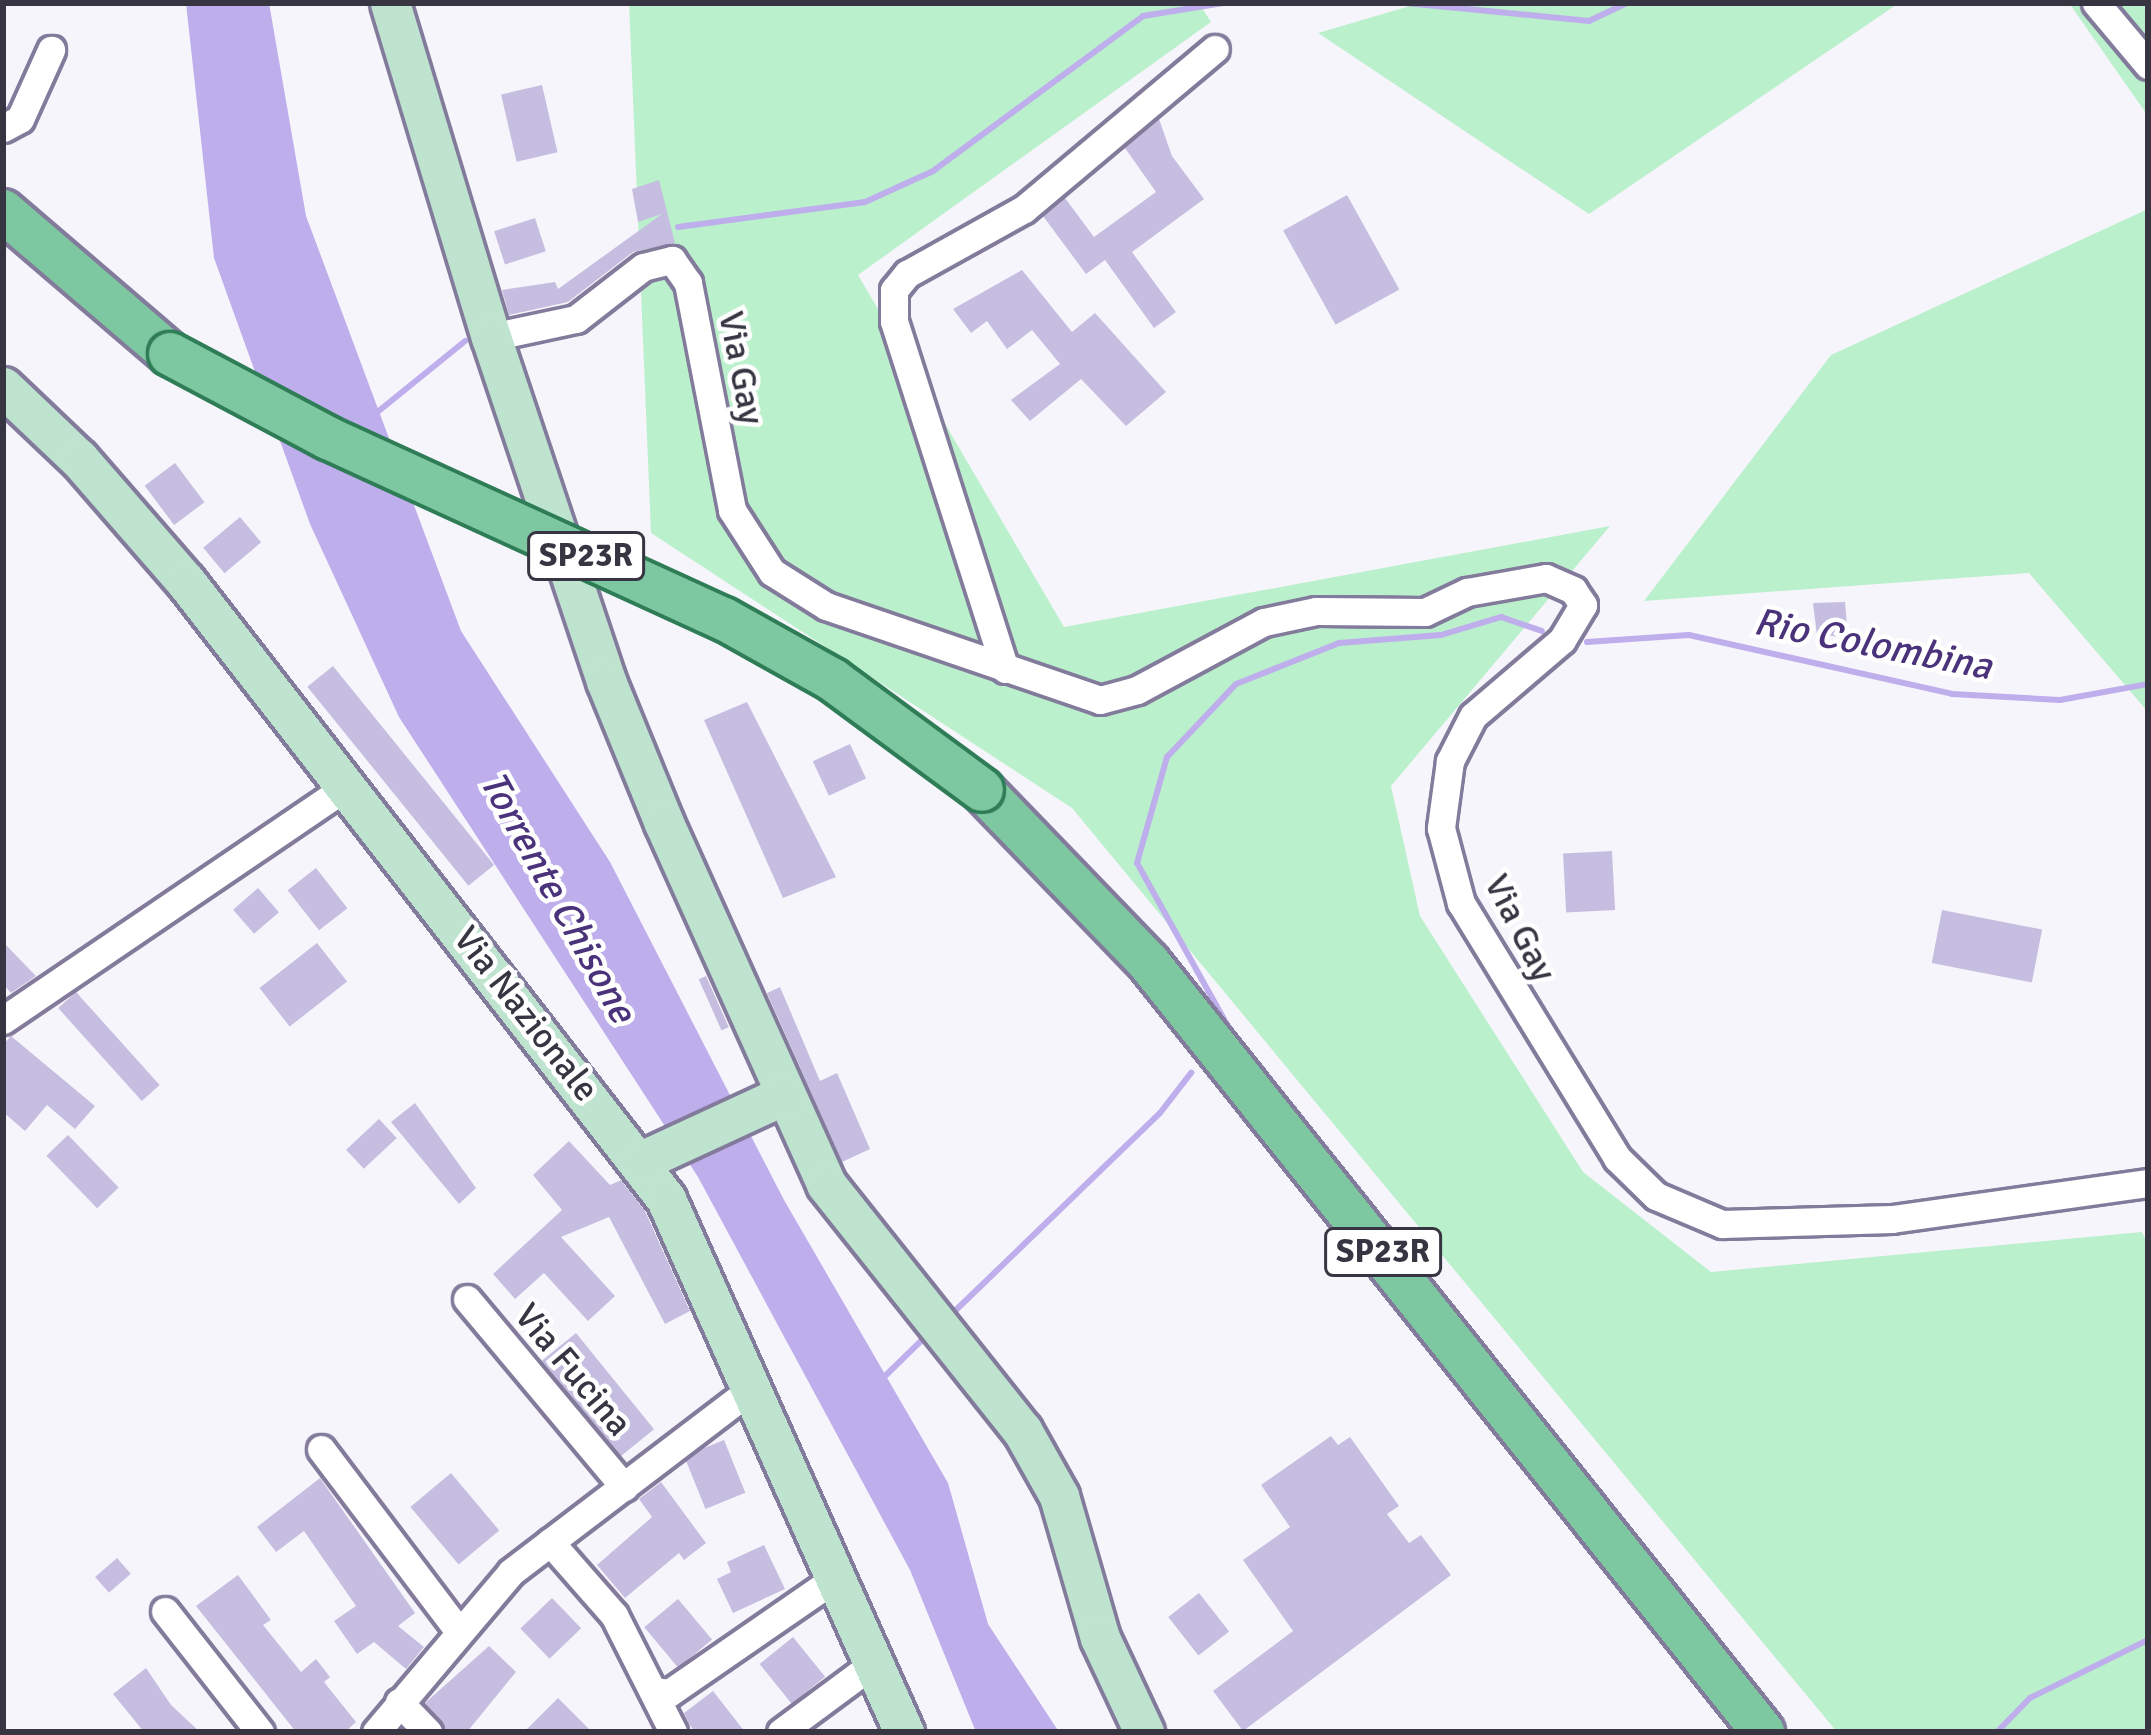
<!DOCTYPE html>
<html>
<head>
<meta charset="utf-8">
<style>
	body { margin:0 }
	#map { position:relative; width:2151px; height:1735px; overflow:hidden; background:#f7f5fc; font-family:Signika,sans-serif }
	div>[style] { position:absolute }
	.green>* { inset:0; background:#bbf0cc }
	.water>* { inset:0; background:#beaeec }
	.stream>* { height:6px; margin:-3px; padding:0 3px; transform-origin:3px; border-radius:3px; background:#beaeec }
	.building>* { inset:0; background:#c6bee0; transform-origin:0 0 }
	.roads { filter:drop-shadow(3px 0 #837b9b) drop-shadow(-3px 0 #837b9b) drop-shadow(0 3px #837b9b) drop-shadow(0 -3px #837b9b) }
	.street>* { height:27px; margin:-13.5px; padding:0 13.5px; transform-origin:13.5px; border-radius:13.5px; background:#fff }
	.secondary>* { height:39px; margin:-19.5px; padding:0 19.5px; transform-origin:19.5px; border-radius:19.5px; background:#bee4d0 }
	.primary>* { height:42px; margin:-21px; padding:0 21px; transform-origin:21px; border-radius:21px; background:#7ec8a1 }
	.bridges { filter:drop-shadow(3px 0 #2e7d57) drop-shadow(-3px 0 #2e7d57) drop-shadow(0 3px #2e7d57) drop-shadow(0 -3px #2e7d57) }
	.primary-bridge>* { height:42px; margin:-21px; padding:0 21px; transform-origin:21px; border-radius:21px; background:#7ec8a1 }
	span { translate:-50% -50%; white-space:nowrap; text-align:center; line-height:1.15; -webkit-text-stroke:9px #fff; paint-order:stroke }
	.shield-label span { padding:3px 9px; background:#fff; border:3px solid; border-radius:9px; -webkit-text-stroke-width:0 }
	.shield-label { font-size:33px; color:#383542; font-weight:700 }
	.street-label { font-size:36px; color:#383542 }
	.water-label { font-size:39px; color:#4b337b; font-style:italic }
	.frame { position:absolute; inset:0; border:6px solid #383542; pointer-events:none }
</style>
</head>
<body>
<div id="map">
	<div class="green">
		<i style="clip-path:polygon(629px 3px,1199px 3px,1211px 22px,858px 275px,1064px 627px,1610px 526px,1391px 786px,1420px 916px,1583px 1172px,1711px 1272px,2142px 1232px,2148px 1245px,2148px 1732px,1837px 1732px,1072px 808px,651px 533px)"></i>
		<i style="clip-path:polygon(1420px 3px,1899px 3px,1589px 214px,1318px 33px)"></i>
		<i style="clip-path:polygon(2069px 3px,2148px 3px,2148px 116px)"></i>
		<i style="clip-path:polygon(2148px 209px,2148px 712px,2029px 573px,1644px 601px,1831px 355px)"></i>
	</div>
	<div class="water">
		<i style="clip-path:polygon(186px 3px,269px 3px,306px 216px,461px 631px,610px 862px,784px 1200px,948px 1483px,988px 1624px,1059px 1732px,976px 1732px,910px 1570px,698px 1177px,399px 717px,310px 524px,214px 258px)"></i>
	</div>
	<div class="stream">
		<i style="left:1406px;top:3px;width:184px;rotate:5.6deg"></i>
		<i style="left:1589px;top:21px;width:42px;rotate:-25.3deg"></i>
		<i style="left:678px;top:227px;width:189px;rotate:-7.6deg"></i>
		<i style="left:865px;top:202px;width:75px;rotate:-24.5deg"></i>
		<i style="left:933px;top:171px;width:261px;rotate:-36.4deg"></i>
		<i style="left:1143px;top:16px;width:81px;rotate:-9.2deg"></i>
		<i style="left:375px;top:414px;width:116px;rotate:-39deg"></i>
		<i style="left:1587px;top:642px;width:102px;rotate:-3.9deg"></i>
		<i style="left:1689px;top:635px;width:270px;rotate:12.6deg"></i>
		<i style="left:1952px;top:694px;width:108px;rotate:3.2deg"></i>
		<i style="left:2060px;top:700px;width:89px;rotate:-10.3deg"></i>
		<i style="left:1230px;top:1030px;width:191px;rotate:-119.1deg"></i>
		<i style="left:1137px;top:863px;width:110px;rotate:-74.2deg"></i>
		<i style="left:1167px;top:757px;width:100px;rotate:-46.6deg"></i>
		<i style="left:1236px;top:684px;width:111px;rotate:-21.7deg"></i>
		<i style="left:1339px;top:643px;width:102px;rotate:-4.5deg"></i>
		<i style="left:1441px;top:635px;width:63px;rotate:-16.7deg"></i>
		<i style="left:1501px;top:617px;width:43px;rotate:18.9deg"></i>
		<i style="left:957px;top:1309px;width:282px;rotate:-44deg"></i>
		<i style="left:1160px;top:1113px;width:51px;rotate:-52.2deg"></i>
		<i style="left:882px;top:1379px;width:56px;rotate:-44.3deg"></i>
		<i style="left:1997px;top:1732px;width:47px;rotate:-45.9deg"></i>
		<i style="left:2030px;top:1698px;width:131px;rotate:-26.2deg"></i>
	</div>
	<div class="building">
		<i style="left:542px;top:85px;width:69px;height:42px;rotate:77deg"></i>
		<i style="clip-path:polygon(1159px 119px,1172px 156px,1204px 199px,1132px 252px,1176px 312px,1154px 328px,1105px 260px,1086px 274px,1043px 216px,1065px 198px,1094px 237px,1156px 192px,1125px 148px)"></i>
		<i style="clip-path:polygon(659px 180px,675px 243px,633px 252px,568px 302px,509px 315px,502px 290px,555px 282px,558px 289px,662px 214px,638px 222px,632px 189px)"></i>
		<i style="left:1347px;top:195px;width:108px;height:73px;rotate:61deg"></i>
		<i style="left:535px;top:218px;width:35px;height:43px;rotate:72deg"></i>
		<i style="clip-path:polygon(1022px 270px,1072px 332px,1095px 313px,1166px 392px,1126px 426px,1081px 379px,1030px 421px,1011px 400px,1060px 364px,1032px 330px,1007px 349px,987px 321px,971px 333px,953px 309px)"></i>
		<i style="left:175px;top:463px;width:49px;height:38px;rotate:53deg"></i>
		<i style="left:240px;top:517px;width:33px;height:48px;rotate:50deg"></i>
		<i style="clip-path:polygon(1845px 602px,1848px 637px,1817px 635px,1813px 603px)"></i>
		<i style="left:333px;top:666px;width:256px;height:33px;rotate:51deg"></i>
		<i style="clip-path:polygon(747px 702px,836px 877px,783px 898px,704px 720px)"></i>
		<i style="left:850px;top:744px;width:38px;height:41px;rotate:65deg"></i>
		<i style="left:1612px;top:851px;width:59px;height:49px;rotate:87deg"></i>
		<i style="left:316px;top:868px;width:51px;height:36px;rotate:52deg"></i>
		<i style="left:258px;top:888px;width:32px;height:33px;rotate:49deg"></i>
		<i style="left:1942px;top:910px;width:102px;height:54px;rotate:11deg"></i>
		<i style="clip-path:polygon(3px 942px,36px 976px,11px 993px,3px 984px)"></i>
		<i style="left:317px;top:943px;width:49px;height:73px;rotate:52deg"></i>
		<i style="left:706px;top:976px;width:56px;height:8px;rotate:66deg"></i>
		<i style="clip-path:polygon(780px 987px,820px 1081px,837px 1073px,870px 1149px,842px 1162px,767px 993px)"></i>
		<i style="left:76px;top:992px;width:125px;height:24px;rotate:48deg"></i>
		<i style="clip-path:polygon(11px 1036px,95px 1106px,75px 1129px,47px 1105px,25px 1131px,3px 1112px,3px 1045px)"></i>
		<i style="clip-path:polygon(415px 1103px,476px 1188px,459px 1204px,391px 1122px)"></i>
		<i style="left:379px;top:1119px;width:26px;height:45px;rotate:47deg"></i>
		<i style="left:68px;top:1135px;width:73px;height:30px;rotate:46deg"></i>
		<i style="clip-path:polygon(569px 1141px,610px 1185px,621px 1180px,645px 1211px,690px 1311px,665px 1324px,609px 1217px,561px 1237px,615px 1296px,588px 1321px,544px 1273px,515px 1299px,493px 1274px,562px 1210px,533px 1175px)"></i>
		<i style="left:576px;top:1333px;width:124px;height:44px;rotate:51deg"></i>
		<i style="clip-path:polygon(1331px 1436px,1338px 1445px,1350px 1437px,1399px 1506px,1387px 1514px,1409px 1543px,1421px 1535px,1451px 1575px,1243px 1731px,1213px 1691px,1293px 1631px,1243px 1560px,1290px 1527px,1261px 1485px)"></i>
		<i style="left:724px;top:1440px;width:57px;height:43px;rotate:68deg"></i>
		<i style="left:451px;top:1473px;width:75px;height:53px;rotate:50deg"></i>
		<i style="clip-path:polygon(320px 1478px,415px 1613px,398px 1626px,424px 1647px,406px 1669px,374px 1642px,357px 1654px,334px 1621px,356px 1606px,304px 1531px,276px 1552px,257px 1527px)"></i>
		<i style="clip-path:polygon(661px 1482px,706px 1543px,684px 1560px,679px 1553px,625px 1598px,597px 1565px,652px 1517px,639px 1499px)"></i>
		<i style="clip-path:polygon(764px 1545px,785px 1589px,733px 1613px,717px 1579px,731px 1572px,727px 1562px)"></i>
		<i style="left:117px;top:1558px;width:21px;height:29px;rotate:49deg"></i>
		<i style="clip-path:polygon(238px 1575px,271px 1620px,263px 1625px,301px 1672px,316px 1659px,330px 1677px,324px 1682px,356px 1722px,345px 1732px,296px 1732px,196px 1606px)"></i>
		<i style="left:1199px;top:1593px;width:49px;height:39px;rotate:52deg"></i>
		<i style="left:552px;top:1598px;width:42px;height:44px;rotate:46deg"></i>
		<i style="left:678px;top:1599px;width:53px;height:44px;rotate:50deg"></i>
		<i style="left:793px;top:1637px;width:51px;height:43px;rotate:51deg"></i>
		<i style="clip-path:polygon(489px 1646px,516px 1672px,467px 1732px,446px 1732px,425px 1703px)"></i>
		<i style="clip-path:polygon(146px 1668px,171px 1705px,200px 1732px,144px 1732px,113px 1694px)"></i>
		<i style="clip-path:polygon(713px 1691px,745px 1732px,695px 1732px,689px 1724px,684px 1713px)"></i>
		<i style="clip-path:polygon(558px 1698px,592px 1732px,524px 1732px)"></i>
	</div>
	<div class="roads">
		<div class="street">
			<i style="left:2096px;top:3px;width:81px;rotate:50deg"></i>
			<i style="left:3px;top:128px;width:19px;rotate:-28deg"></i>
			<i style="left:20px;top:119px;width:76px;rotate:-65.8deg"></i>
			<i style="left:491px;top:337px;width:87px;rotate:-12deg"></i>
			<i style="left:576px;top:319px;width:85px;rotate:-37.8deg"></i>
			<i style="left:643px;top:267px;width:30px;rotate:-14deg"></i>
			<i style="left:672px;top:260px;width:28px;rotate:55deg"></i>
			<i style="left:688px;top:283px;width:231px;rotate:79deg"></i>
			<i style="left:732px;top:510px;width:74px;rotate:57.2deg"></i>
			<i style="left:772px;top:572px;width:64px;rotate:32.2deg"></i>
			<i style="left:826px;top:606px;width:290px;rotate:18.9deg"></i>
			<i style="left:1100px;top:700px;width:38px;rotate:-15deg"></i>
			<i style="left:1137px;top:690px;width:144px;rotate:-28.2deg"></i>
			<i style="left:1264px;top:622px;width:53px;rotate:-11.9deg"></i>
			<i style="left:1316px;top:611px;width:109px;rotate:0.5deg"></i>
			<i style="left:1425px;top:612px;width:47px;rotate:-25.5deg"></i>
			<i style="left:1467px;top:592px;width:80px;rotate:-10deg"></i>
			<i style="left:1546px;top:578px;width:30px;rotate:24deg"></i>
			<i style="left:1573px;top:590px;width:18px;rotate:56deg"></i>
			<i style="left:1583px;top:605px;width:41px;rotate:121deg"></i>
			<i style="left:1562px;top:640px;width:117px;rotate:139.5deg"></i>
			<i style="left:1473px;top:716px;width:51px;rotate:117.1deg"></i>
			<i style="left:1450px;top:761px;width:68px;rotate:97.7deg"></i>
			<i style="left:1441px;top:828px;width:78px;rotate:75.1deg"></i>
			<i style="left:1461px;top:903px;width:299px;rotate:58.5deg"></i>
			<i style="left:1617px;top:1158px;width:54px;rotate:44.3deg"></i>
			<i style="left:1656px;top:1196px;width:72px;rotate:23deg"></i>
			<i style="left:1722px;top:1224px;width:170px;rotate:-1.7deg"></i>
			<i style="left:1892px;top:1219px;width:259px;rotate:-8deg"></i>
			<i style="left:1005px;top:669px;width:365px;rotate:-107.7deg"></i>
			<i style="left:894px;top:321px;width:31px;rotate:-90deg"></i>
			<i style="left:894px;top:290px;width:21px;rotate:-51deg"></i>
			<i style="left:907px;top:274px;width:134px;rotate:-29.1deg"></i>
			<i style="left:1024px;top:209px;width:249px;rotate:-40deg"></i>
			<i style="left:3px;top:1020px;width:416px;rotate:-34.2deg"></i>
			<i style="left:467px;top:1299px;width:245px;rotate:50.1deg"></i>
			<i style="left:321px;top:1449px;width:226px;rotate:52.9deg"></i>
			<i style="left:550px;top:1542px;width:97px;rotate:48.8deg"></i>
			<i style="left:614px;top:1615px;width:131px;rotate:63.2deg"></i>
			<i style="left:165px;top:1611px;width:154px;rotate:51.9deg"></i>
			<i style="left:655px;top:1691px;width:14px;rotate:8deg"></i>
			<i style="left:669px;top:1693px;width:203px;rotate:-34.6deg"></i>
			<i style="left:399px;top:1702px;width:42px;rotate:46deg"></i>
			<i style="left:376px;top:1732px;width:209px;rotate:-49.8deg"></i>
			<i style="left:511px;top:1572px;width:305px;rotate:-37.3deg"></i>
			<i style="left:781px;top:1732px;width:114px;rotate:-36.5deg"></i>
		</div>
		<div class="secondary">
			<i style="left:390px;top:3px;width:349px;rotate:73.2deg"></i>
			<i style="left:491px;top:337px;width:363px;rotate:71.5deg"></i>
			<i style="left:606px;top:681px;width:153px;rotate:67.8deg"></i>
			<i style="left:664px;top:823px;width:396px;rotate:65.8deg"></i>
			<i style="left:826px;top:1184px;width:315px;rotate:51.5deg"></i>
			<i style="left:1022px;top:1430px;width:76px;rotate:60.7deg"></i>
			<i style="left:1059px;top:1496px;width:148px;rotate:73.9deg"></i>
			<i style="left:1100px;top:1638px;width:104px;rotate:64.9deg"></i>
			<i style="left:3px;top:387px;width:105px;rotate:43.5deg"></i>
			<i style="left:79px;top:459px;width:163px;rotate:49deg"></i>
			<i style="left:186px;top:582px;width:782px;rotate:52.12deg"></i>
			<i style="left:666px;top:1199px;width:584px;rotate:65.94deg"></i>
			<i style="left:641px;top:1161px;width:157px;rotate:-24.8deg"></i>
		</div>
		<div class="primary">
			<i style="left:3px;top:211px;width:220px;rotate:40.6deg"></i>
			<i style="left:982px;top:790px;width:240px;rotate:46deg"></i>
			<i style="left:1149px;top:963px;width:984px;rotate:51.39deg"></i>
		</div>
	</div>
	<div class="bridges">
		<div class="primary-bridge">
			<i style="left:170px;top:354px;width:179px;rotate:28deg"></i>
			<i style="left:328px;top:438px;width:435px;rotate:24.6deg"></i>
			<i style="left:724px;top:619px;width:125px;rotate:29.2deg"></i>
			<i style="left:833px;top:680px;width:185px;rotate:36.4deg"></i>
		</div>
	</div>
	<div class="shield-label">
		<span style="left:586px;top:556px">SP23R</span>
		<span style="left:1383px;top:1252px">SP23R</span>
	</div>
	<div class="street-label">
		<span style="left:741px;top:368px;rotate:79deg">Via Gay</span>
		<span style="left:1520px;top:928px;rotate:63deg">Via Gay</span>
		<span style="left:526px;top:1014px;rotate:52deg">Via Nazionale</span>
		<span style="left:573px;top:1370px;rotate:50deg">Via Fucina</span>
	</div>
	<div class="water-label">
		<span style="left:1873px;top:644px;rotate:11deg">Rio Colombina</span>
		<span style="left:558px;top:897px;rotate:61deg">Torrente Chisone</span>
	</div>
	<div class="frame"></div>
</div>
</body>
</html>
